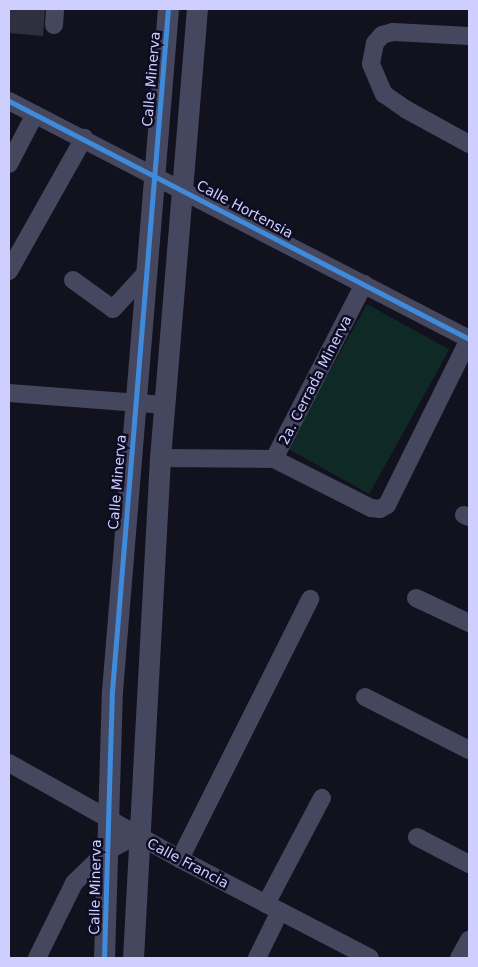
<!DOCTYPE html>
<html>
<head>
<meta charset="utf-8">
<style>
	body { margin:0 }
	#map { position:relative; width:478px; height:967px; overflow:hidden; background:#12111e; font-family:"DejaVu Sans",sans-serif }
	div>[style] { position:absolute }
	.green>* { inset:0; background:#0f2927; transform-origin:0 0 }
	.building>* { inset:0; background:#302f40 }
	.minor>* { height:18px; margin:-9px; padding:0 9px; transform-origin:9px; border-radius:9px; background:#45475f }
	.tertiary>* { height:21px; margin:-10.5px; padding:0 10.5px; transform-origin:10.5px; border-radius:10.5px; background:#45475f }
	.cycleway>* { height:5px; margin:-2.5px; padding:0 2.5px; transform-origin:2.5px; border-radius:2.5px; background:#408adc }
	span { translate:-50% -50%; white-space:nowrap; text-align:center; line-height:1.15; -webkit-text-stroke:5px #0d0c23; paint-order:stroke }
	.street-label { font-size:14px; color:#cecfff }
	.frame { position:absolute; inset:0; border:10px solid #cecfff; pointer-events:none }
</style>
</head>
<body>
<div id="map">
	<div class="green">
		<i style="left:367px;top:304px;width:94px;height:165px;rotate:29deg"></i>
	</div>
	<div class="building">
		<i style="clip-path:polygon(9px 9px,45px 9px,43px 36px,9px 33px)"></i>
	</div>
	<div class="minor">
		<i style="left:54px;top:25px;width:16px;rotate:-86deg"></i>
		<i style="left:469px;top:36px;width:76px;rotate:-177deg"></i>
		<i style="left:393px;top:32px;width:11px;rotate:165deg"></i>
		<i style="left:382px;top:35px;width:11px;rotate:131deg"></i>
		<i style="left:375px;top:43px;width:21px;rotate:101deg"></i>
		<i style="left:371px;top:64px;width:33px;rotate:67deg"></i>
		<i style="left:384px;top:94px;width:28px;rotate:35deg"></i>
		<i style="left:407px;top:110px;width:71px;rotate:28.7deg"></i>
		<i style="left:9px;top:101px;width:518px;rotate:27.36deg"></i>
		<i style="left:9px;top:164px;width:56px;rotate:-62.5deg"></i>
		<i style="left:9px;top:271px;width:153px;rotate:-60.6deg"></i>
		<i style="left:73px;top:280px;width:49px;rotate:35.9deg"></i>
		<i style="left:113px;top:309px;width:49px;rotate:-47.5deg"></i>
		<i style="left:9px;top:393px;width:156px;rotate:4.4deg"></i>
		<i style="left:160px;top:458px;width:114px;rotate:0.5deg"></i>
		<i style="left:274px;top:459px;width:109px;rotate:26.8deg"></i>
		<i style="left:371px;top:508px;width:9px;rotate:6deg"></i>
		<i style="left:380px;top:509px;width:8px;rotate:-30deg"></i>
		<i style="left:387px;top:505px;width:185px;rotate:-63.7deg"></i>
		<i style="left:274px;top:459px;width:197px;rotate:-62.8deg"></i>
		<i style="left:464px;top:515px;width:5px;rotate:22deg"></i>
		<i style="left:416px;top:598px;width:59px;rotate:25.3deg"></i>
		<i style="left:365px;top:697px;width:117px;rotate:27deg"></i>
		<i style="left:9px;top:763px;width:196px;rotate:29.3deg"></i>
		<i style="left:180px;top:859px;width:214px;rotate:27.5deg"></i>
		<i style="left:417px;top:837px;width:59px;rotate:27.4deg"></i>
		<i style="left:180px;top:859px;width:291px;rotate:-63.4deg"></i>
		<i style="left:266px;top:904px;width:120px;rotate:-62.2deg"></i>
		<i style="left:37px;top:958px;width:84px;rotate:-63.7deg"></i>
		<i style="left:74px;top:883px;width:46px;rotate:-44.1deg"></i>
		<i style="left:107px;top:851px;width:34px;rotate:-28deg"></i>
		<i style="left:257px;top:958px;width:52px;rotate:-63.9deg"></i>
		<i style="left:459px;top:958px;width:21px;rotate:-61deg"></i>
	</div>
	<div class="tertiary">
		<i style="left:104px;top:958px;width:267px;rotate:-88.3deg"></i>
		<i style="left:112px;top:691px;width:684px;rotate:-85.31deg"></i>
		<i style="left:133px;top:958px;width:501px;rotate:-86.91deg"></i>
		<i style="left:160px;top:458px;width:451px;rotate:-85.3deg"></i>
	</div>
	<div class="cycleway">
		<i style="left:9px;top:101px;width:518px;rotate:27.36deg"></i>
		<i style="left:104px;top:958px;width:267px;rotate:-88.3deg"></i>
		<i style="left:112px;top:691px;width:684px;rotate:-85.31deg"></i>
	</div>
	<div class="street-label">
		<span style="left:151px;top:79px;rotate:-85deg">Calle Minerva</span>
		<span style="left:245px;top:209px;rotate:28deg">Calle Hortensia</span>
		<span style="left:315px;top:380px;rotate:-63deg">2a. Cerrada Minerva</span>
		<span style="left:117px;top:482px;rotate:-85deg">Calle Minerva</span>
		<span style="left:188px;top:863px;rotate:28deg">Calle Francia</span>
		<span style="left:95px;top:887px;rotate:-89deg">Calle Minerva</span>
	</div>
	<div class="frame"></div>
</div>
</body>
</html>
